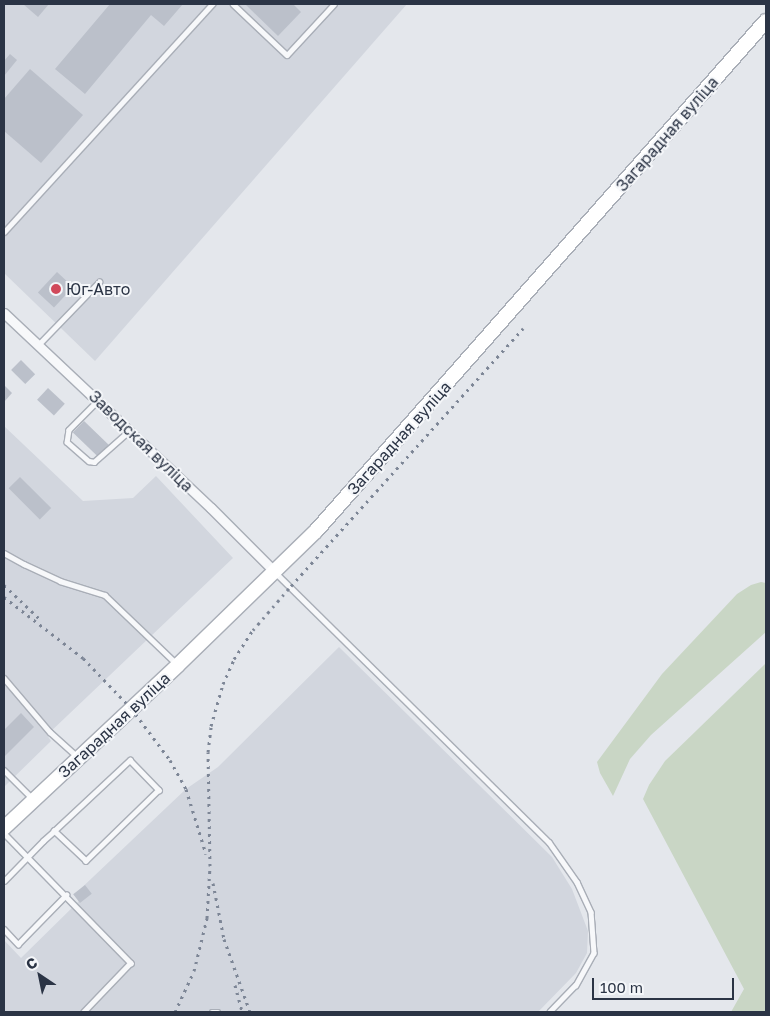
<!DOCTYPE html>
<html>
<head>
<meta charset="utf-8">
<style>
	body { margin:0 }
	#map { position:relative; width:770px; height:1016px; overflow:hidden; background:#e4e7ec; font-family:"Golos Text",sans-serif }
	div>[style] { position:absolute }
	.built>* { inset:0; background:#d2d6de }
	.green>* { inset:0; background:#c9d6c5 }
	.building>* { inset:0; background:#bbc0ca; transform-origin:0 0 }
	.roads { filter:drop-shadow(1px 0 #a9aeb7) drop-shadow(-1px 0 #a9aeb7) drop-shadow(0 1px #a9aeb7) drop-shadow(0 -1px #a9aeb7) }
	.lane>* { height:4.5px; margin:-2.25px; padding:0 2.25px; transform-origin:2.25px; border-radius:2.25px; background:#f7f8fa }
	.street>* { height:9px; margin:-4.5px; padding:0 4.5px; transform-origin:4.5px; border-radius:4.5px; background:#f7f8fa }
	.primary>* { height:14px; margin:-7px; padding:0 7px; transform-origin:7px; border-radius:7px; background:#fff }
	.rail>* { height:3px; margin-top:-1.5px; transform-origin:0; background:repeating-linear-gradient(90deg,#7d8696 0 2.5px,transparent 0 7.5px) }
	.dots>* { width:14px; height:14px; translate:-50% -50%; box-sizing:border-box; border:2px solid #f4f6f9; border-radius:50% }
	span { translate:-50% -50%; white-space:nowrap; text-align:center; line-height:1.15; -webkit-text-stroke:4px #f4f6f9; paint-order:stroke }
	.street-label { font-size:16px; color:#2b3445 }
	.poi-label { font-size:16px; color:#2b3445 }
	.left { translate:0 -50%; text-align:left }
	.frame { position:absolute; inset:0; border:5px solid #2b3445; pointer-events:none }
	.north { position:absolute; left:15px; top:951px; width:50px; height:50px; -webkit-text-stroke:4px #f4f6f9; paint-order:stroke; rotate:326deg; font-size:14px; font-weight:700; line-height:20px; text-align:center; color:#2b3445 }
	.north::after { content:''; display:block; margin:auto; width:18px; height:22px; background:#2b3445; clip-path:polygon(50% 0,100% 100%,50% 72%,0 100%) }
	.scale { position:absolute; left:592px; top:978px; width:142px; height:22px; box-sizing:border-box; border:2px solid #2b3445; border-top:0; padding-left:6px; font-size:15px; line-height:18px; white-space:nowrap; color:#2b3445; -webkit-text-stroke:4px #f4f6f9; paint-order:stroke }
</style>
</head>
<body>
<div id="map">
	<div class="built">
		<i style="clip-path:polygon(4px 4px,407px 4px,95px 361px,4px 273px)"></i>
		<i style="clip-path:polygon(4px 426px,83px 501px,133px 498px,156px 476px,233px 558px,47px 735px,51px 741px,4px 787px)"></i>
		<i style="clip-path:polygon(339px 647px,552px 857px,572px 889px,588px 931px,587px 953px,576px 973px,538px 1012px,4px 1012px,4px 940px,21px 958px,79px 901px,74px 895px,186px 789px,218px 767px)"></i>
	</div>
	<div class="green">
		<i style="clip-path:polygon(761px 582px,766px 583px,766px 632px,651px 735px,630px 759px,613px 796px,600px 773px,597px 762px,662px 674px,737px 594px,751px 585px)"></i>
		<i style="clip-path:polygon(766px 663px,766px 1012px,731px 1012px,744px 989px,643px 799px,649px 785px,665px 761px)"></i>
	</div>
	<div class="building">
		<i style="clip-path:polygon(23px 4px,49px 4px,38px 17px)"></i>
		<i style="clip-path:polygon(110px 4px,183px 4px,164px 26px,151px 15px,85px 94px,55px 69px)"></i>
		<i style="clip-path:polygon(245px 4px,293px 4px,301px 12px,278px 36px)"></i>
		<i style="clip-path:polygon(10px 54px,17px 60px,4px 76px,4px 61px)"></i>
		<i style="clip-path:polygon(30px 69px,83px 115px,41px 163px,4px 131px,4px 99px)"></i>
		<i style="left:57px;top:272px;width:22px;height:28px;rotate:43deg"></i>
		<i style="left:21px;top:360px;width:20px;height:14px;rotate:45deg"></i>
		<i style="clip-path:polygon(4px 385px,12px 393px,4px 402px)"></i>
		<i style="left:48px;top:388px;width:23px;height:16px;rotate:43deg"></i>
		<i style="left:84px;top:421px;width:35px;height:16px;rotate:44deg"></i>
		<i style="left:20px;top:477px;width:44px;height:16px;rotate:45deg"></i>
		<i style="clip-path:polygon(21px 713px,34px 727px,4px 757px,4px 730px)"></i>
		<i style="left:85px;top:885px;width:11px;height:15px;rotate:52deg"></i>
	</div>
	<div class="roads">
		<div class="lane">
			<i style="left:233px;top:4px;width:74px;rotate:43.4deg"></i>
			<i style="left:287px;top:55px;width:69px;rotate:-47.3deg"></i>
			<i style="left:4px;top:232px;width:309px;rotate:-47.6deg"></i>
			<i style="left:38px;top:345px;width:88px;rotate:-45.9deg"></i>
			<i style="left:98px;top:401px;width:41px;rotate:135deg"></i>
			<i style="left:69px;top:430px;width:12px;rotate:99deg"></i>
			<i style="left:67px;top:442px;width:29px;rotate:41deg"></i>
			<i style="left:89px;top:461px;width:5px;rotate:11deg"></i>
			<i style="left:94px;top:462px;width:47px;rotate:-41.5deg"></i>
			<i style="left:4px;top:553px;width:23px;rotate:29deg"></i>
			<i style="left:24px;top:564px;width:40px;rotate:25deg"></i>
			<i style="left:60px;top:581px;width:47px;rotate:17.3deg"></i>
			<i style="left:105px;top:595px;width:98px;rotate:43.8deg"></i>
			<i style="left:276px;top:573px;width:383px;rotate:44.6deg"></i>
			<i style="left:549px;top:842px;width:49px;rotate:55deg"></i>
			<i style="left:577px;top:882px;width:33px;rotate:65deg"></i>
			<i style="left:591px;top:912px;width:41px;rotate:85.8deg"></i>
			<i style="left:594px;top:953px;width:37px;rotate:119deg"></i>
			<i style="left:576px;top:985px;width:37px;rotate:134deg"></i>
			<i style="left:4px;top:678px;width:71px;rotate:49.6deg"></i>
			<i style="left:50px;top:732px;width:38px;rotate:42deg"></i>
			<i style="left:4px;top:770px;width:41px;rotate:45deg"></i>
			<i style="left:4px;top:833px;width:182px;rotate:45.7deg"></i>
			<i style="left:131px;top:963px;width:68px;rotate:133.8deg"></i>
			<i style="left:4px;top:881px;width:56px;rotate:-45.7deg"></i>
			<i style="left:43px;top:841px;width:15px;rotate:-42deg"></i>
			<i style="left:54px;top:831px;width:104px;rotate:-43.1deg"></i>
			<i style="left:130px;top:760px;width:42px;rotate:46deg"></i>
			<i style="left:159px;top:790px;width:102px;rotate:135.8deg"></i>
			<i style="left:86px;top:861px;width:44px;rotate:-136.8deg"></i>
			<i style="left:4px;top:929px;width:21px;rotate:47deg"></i>
			<i style="left:18px;top:944px;width:69px;rotate:-45.6deg"></i>
			<i style="left:212px;top:1012px;width:6px"></i>
		</div>
		<div class="street">
			<i style="left:4px;top:313px;width:284px;rotate:43.3deg"></i>
			<i style="left:211px;top:508px;width:91px;rotate:45deg"></i>
		</div>
		<div class="primary">
			<i style="left:4px;top:828px;width:238px;rotate:-43.1deg"></i>
			<i style="left:178px;top:665px;width:192px;rotate:-44.2deg"></i>
			<i style="left:316px;top:531px;width:680px;rotate:-48.58deg"></i>
		</div>
	</div>
	<div class="rail">
		<i style="left:4px;top:585px;width:52px;rotate:43.5deg"></i>
		<i style="left:4px;top:597px;width:100px;rotate:37.7deg"></i>
		<i style="left:83px;top:658px;width:69px;rotate:46.2deg"></i>
		<i style="left:131px;top:708px;width:65px;rotate:53.1deg"></i>
		<i style="left:170px;top:760px;width:33px;rotate:61deg"></i>
		<i style="left:186px;top:789px;width:68px;rotate:72.9deg"></i>
		<i style="left:213px;top:883px;width:57px;rotate:78.9deg"></i>
		<i style="left:224px;top:939px;width:77px;rotate:70.4deg"></i>
		<i style="left:235px;top:985px;width:28px;rotate:75deg"></i>
		<i style="left:175px;top:1012px;width:45px;rotate:-65.1deg"></i>
		<i style="left:194px;top:971px;width:55px;rotate:-76.2deg"></i>
		<i style="left:207px;top:918px;width:52px;rotate:-86.7deg"></i>
		<i style="left:210px;top:866px;width:114px;rotate:-91deg"></i>
		<i style="left:208px;top:752px;width:26px;rotate:-83deg"></i>
		<i style="left:211px;top:726px;width:44px;rotate:-74.1deg"></i>
		<i style="left:223px;top:684px;width:27px;rotate:-66deg"></i>
		<i style="left:234px;top:659px;width:35px;rotate:-57deg"></i>
		<i style="left:253px;top:630px;width:58px;rotate:-49.2deg"></i>
		<i style="left:291px;top:586px;width:347px;rotate:-48deg"></i>
	</div>
	<div class="dots">
		<i style="left:56px;top:289px;background:#d1495b"></i>
	</div>
	<div class="street-label">
		<span style="left:667px;top:134px;rotate:-49deg">Загарадная вуліца</span>
		<span style="left:399px;top:438px;rotate:-48deg">Загарадная вуліца</span>
		<span style="left:141px;top:441px;rotate:44deg">Заводская вуліца</span>
		<span style="left:114px;top:725px;rotate:-43deg">Загарадная вуліца</span>
	</div>
	<div class="poi-label">
		<span class="left" style="left:66px;top:289px">Юг-Авто</span>
	</div>
	<div class="frame"></div>
	<div class="north">С</div>
	<div class="scale">100 m</div>
</div>
</body>
</html>
